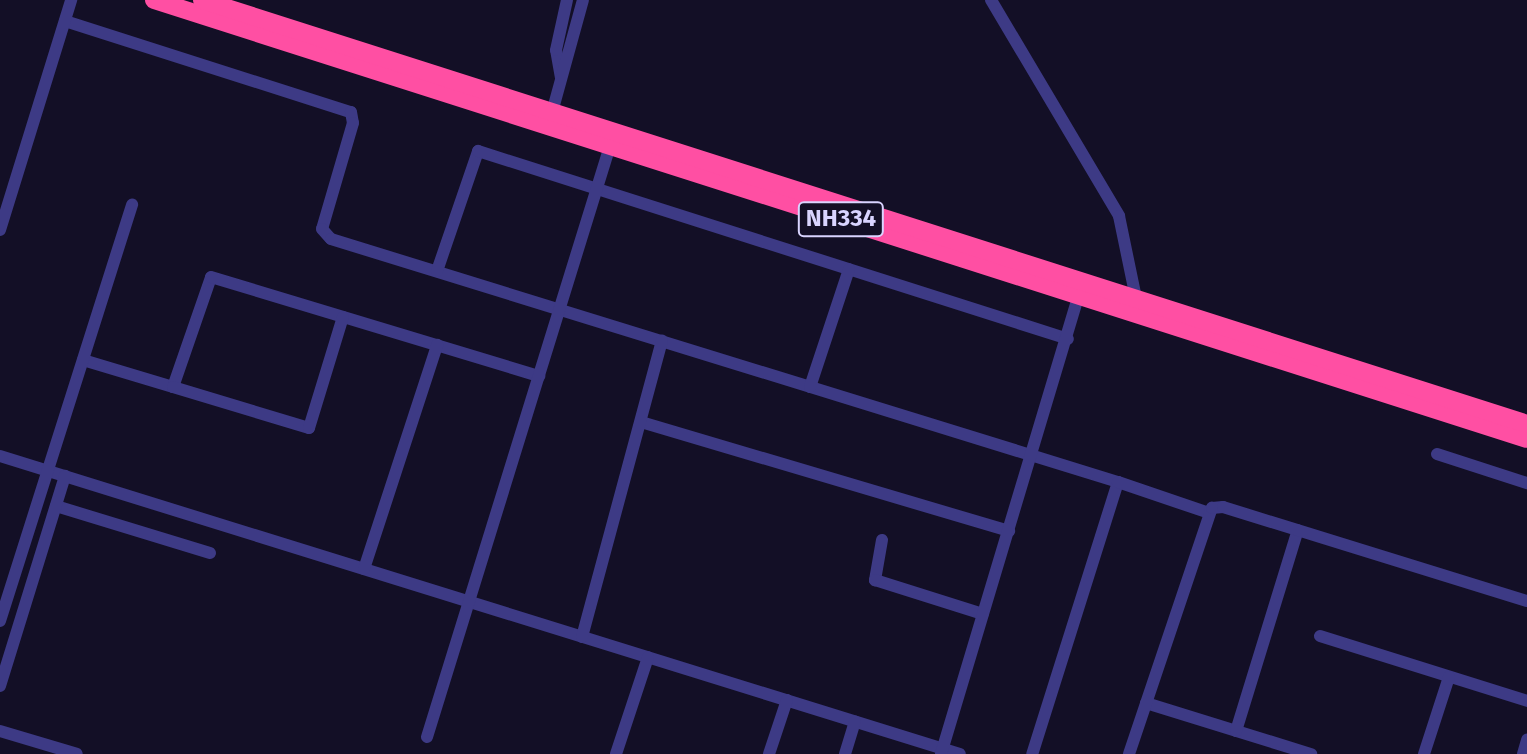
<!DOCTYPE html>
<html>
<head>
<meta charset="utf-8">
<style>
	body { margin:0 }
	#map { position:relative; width:1527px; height:754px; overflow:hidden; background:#130f26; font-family:"Fira Sans",sans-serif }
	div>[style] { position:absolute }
	.minor>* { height:12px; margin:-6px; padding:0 6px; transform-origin:6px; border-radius:6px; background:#3d3a85 }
	.highway>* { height:18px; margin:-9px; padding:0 9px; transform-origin:9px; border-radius:9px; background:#ff4fa3 }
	span { translate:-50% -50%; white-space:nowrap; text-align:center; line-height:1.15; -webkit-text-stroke:6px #130f26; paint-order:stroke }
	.shield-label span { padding:2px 6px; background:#130f26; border:2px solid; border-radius:6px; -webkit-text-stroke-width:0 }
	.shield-label { font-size:24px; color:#d9d4ff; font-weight:700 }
</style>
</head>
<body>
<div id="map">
	<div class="minor">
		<i style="left:991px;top:0;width:251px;rotate:59.3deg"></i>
		<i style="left:1119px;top:216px;width:84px;rotate:78.3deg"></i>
		<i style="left:65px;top:21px;width:300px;rotate:17.7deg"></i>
		<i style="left:351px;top:112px;width:11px;rotate:80deg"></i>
		<i style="left:353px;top:123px;width:110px;rotate:106.3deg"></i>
		<i style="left:322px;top:229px;width:13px;rotate:48deg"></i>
		<i style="left:331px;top:239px;width:824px;rotate:17.16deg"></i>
		<i style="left:1118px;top:482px;width:285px;rotate:107.5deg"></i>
		<i style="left:561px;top:78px;width:28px;rotate:-100deg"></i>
		<i style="left:556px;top:50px;width:51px;rotate:-77.6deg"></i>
		<i style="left:551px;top:116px;width:120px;rotate:-74.6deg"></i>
		<i style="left:0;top:230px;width:241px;rotate:-72.8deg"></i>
		<i style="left:437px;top:271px;width:127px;rotate:-71.1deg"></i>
		<i style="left:478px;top:151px;width:619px;rotate:17.67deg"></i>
		<i style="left:83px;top:360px;width:94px;rotate:16.7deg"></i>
		<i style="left:173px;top:387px;width:116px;rotate:-70.9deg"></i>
		<i style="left:211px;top:277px;width:343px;rotate:16.8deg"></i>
		<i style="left:173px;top:387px;width:142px;rotate:16.8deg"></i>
		<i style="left:309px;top:428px;width:116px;rotate:-73deg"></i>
		<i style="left:810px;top:387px;width:124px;rotate:-71.7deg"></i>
		<i style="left:641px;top:422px;width:384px;rotate:16.5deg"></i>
		<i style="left:1437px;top:454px;width:95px;rotate:17.9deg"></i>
		<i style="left:0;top:456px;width:1005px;rotate:17.25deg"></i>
		<i style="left:1118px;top:482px;width:96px;rotate:18.8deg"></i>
		<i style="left:56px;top:506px;width:161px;rotate:17deg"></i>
		<i style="left:882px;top:540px;width:41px;rotate:99.9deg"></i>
		<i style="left:875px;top:580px;width:113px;rotate:17.5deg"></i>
		<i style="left:364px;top:569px;width:236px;rotate:-71.9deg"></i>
		<i style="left:0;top:621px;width:437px;rotate:-72.4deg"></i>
		<i style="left:1320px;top:636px;width:217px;rotate:17.4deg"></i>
		<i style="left:582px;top:637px;width:307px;rotate:-74.9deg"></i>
		<i style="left:0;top:686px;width:220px;rotate:-72.8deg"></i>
		<i style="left:1146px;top:703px;width:173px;rotate:17.2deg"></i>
		<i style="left:0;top:731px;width:80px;rotate:16.6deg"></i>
		<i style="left:1236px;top:731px;width:210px;rotate:-72.9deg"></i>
		<i style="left:427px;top:737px;width:619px;rotate:-72.8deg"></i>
		<i style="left:616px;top:754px;width:102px;rotate:-71.7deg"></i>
		<i style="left:769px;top:754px;width:57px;rotate:-71.6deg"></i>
		<i style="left:845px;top:754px;width:34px;rotate:-73deg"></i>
		<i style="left:941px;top:754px;width:481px;rotate:-73.3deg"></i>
		<i style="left:1129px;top:754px;width:260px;rotate:-71.4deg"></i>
		<i style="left:1212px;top:508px;width:11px;rotate:-5deg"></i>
		<i style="left:1223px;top:507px;width:318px;rotate:17.2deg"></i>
		<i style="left:1424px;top:754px;width:81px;rotate:-72deg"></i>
		<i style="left:1523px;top:754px;width:15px;rotate:-74deg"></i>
	</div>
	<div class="highway">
		<i style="left:154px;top:0;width:1441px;rotate:17.73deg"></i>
		<i style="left:202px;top:0;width:1391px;rotate:17.74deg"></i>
	</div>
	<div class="shield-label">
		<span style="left:841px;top:219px">NH334</span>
	</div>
</div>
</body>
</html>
